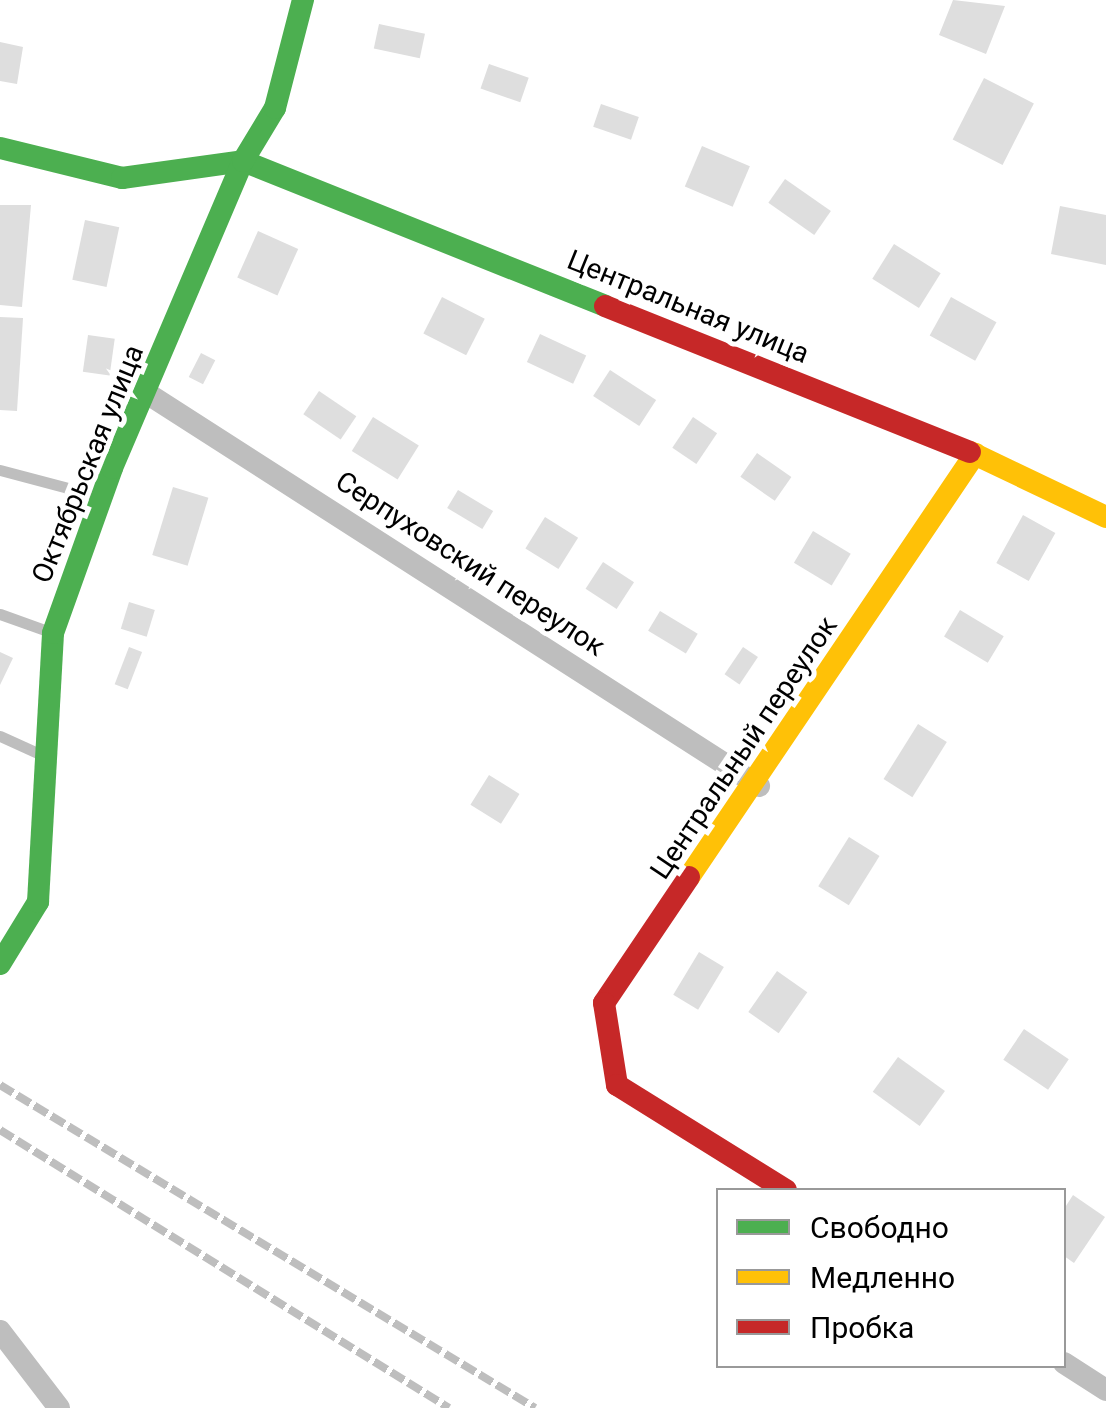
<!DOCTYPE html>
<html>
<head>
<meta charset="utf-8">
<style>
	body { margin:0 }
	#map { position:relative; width:1106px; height:1408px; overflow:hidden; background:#fff; font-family:Roboto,sans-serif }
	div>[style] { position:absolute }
	.building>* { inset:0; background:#dedede; transform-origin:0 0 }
	.lane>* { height:11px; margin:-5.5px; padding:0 5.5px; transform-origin:5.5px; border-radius:5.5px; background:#bebebe }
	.street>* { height:22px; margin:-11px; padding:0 11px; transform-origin:11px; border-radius:11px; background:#bebebe }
	.fast>* { height:22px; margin:-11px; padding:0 11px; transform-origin:11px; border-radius:11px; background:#4caf50 }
	.slow>* { height:22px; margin:-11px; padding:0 11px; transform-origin:11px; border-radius:11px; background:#ffc107 }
	.jam>* { height:22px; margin:-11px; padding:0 11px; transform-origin:11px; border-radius:11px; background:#c62828 }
	.rail>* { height:8px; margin-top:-4px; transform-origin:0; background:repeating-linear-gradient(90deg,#bebebe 0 15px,transparent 0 20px) }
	span { translate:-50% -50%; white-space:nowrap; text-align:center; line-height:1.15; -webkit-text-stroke:10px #fff; paint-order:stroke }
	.street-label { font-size:28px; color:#000 }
	.legend { position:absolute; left:716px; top:1188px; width:350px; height:180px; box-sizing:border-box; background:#fff; border:2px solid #999; margin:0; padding:12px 18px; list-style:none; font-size:30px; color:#000 }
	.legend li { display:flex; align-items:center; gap:20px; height:50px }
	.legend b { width:50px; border:2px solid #999 }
</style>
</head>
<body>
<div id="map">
	<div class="building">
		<i style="clip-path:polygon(953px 0,1005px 6px,986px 54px,939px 35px)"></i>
		<i style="left:379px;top:24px;width:47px;height:25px;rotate:12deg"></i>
		<i style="clip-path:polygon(0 42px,23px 47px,17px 84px,0 81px)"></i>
		<i style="left:489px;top:64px;width:42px;height:26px;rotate:19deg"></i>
		<i style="left:984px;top:78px;width:56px;height:69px;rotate:27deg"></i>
		<i style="left:601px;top:104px;width:40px;height:24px;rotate:19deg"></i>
		<i style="left:702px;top:146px;width:52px;height:44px;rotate:23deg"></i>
		<i style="left:785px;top:179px;width:56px;height:29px;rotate:35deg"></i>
		<i style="clip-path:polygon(0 205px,31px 205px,22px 307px,0 305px)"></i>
		<i style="clip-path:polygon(1060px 206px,1106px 215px,1106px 265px,1051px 254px)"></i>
		<i style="left:85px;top:220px;width:35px;height:61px;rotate:12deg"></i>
		<i style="left:258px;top:231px;width:44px;height:51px;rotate:24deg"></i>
		<i style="left:894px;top:244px;width:55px;height:41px;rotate:32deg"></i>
		<i style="left:442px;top:297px;width:48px;height:41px;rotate:27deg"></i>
		<i style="left:951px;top:297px;width:52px;height:44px;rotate:29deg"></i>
		<i style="clip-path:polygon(0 317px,23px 318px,17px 411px,0 410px)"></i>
		<i style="left:540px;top:334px;width:51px;height:31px;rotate:25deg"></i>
		<i style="left:88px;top:335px;width:27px;height:37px;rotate:8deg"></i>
		<i style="left:201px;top:353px;width:16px;height:27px;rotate:27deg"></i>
		<i style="left:610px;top:370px;width:55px;height:31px;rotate:33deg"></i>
		<i style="left:319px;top:391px;width:45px;height:28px;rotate:34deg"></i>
		<i style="left:373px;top:417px;width:54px;height:40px;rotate:32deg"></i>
		<i style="left:693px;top:417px;width:29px;height:37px;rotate:34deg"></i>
		<i style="left:757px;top:453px;width:42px;height:29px;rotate:35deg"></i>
		<i style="left:173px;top:487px;width:37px;height:71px;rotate:17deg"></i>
		<i style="left:458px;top:490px;width:41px;height:21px;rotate:31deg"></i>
		<i style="left:1023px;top:515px;width:37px;height:55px;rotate:29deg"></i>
		<i style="left:545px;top:517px;width:39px;height:37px;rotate:32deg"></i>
		<i style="left:813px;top:531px;width:44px;height:37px;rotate:31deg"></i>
		<i style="left:603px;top:562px;width:37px;height:32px;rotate:33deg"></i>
		<i style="left:129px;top:602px;width:27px;height:28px;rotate:17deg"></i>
		<i style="left:960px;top:610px;width:51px;height:31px;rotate:31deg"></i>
		<i style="left:660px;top:611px;width:44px;height:23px;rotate:31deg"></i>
		<i style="left:129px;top:647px;width:14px;height:40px;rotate:21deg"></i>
		<i style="left:743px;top:647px;width:18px;height:33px;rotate:34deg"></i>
		<i style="clip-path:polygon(0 652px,13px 658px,0 685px)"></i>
		<i style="left:918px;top:724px;width:34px;height:65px;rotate:32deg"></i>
		<i style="left:489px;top:775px;width:36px;height:35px;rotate:32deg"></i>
		<i style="left:849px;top:837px;width:36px;height:58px;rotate:32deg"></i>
		<i style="left:699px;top:952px;width:29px;height:50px;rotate:31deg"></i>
		<i style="left:777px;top:971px;width:37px;height:50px;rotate:35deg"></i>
		<i style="left:1024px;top:1029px;width:54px;height:37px;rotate:34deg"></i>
		<i style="left:898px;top:1057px;width:58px;height:43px;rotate:36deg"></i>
		<i style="clip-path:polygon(1073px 1195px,1105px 1217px,1074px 1263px,1064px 1256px,1064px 1209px)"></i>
	</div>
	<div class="lane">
		<i style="left:0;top:470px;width:106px;rotate:14.8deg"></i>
		<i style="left:0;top:614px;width:56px;rotate:19.7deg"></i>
		<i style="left:0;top:736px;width:46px;rotate:24.3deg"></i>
	</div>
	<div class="street">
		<i style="left:148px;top:394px;width:726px;rotate:32.68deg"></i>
		<i style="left:0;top:1331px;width:97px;rotate:52.5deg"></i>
		<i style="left:1064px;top:1363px;width:50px;rotate:32.7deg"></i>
	</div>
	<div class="fast">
		<i style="left:0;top:148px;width:126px;rotate:13.8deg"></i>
		<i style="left:122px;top:178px;width:122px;rotate:-8deg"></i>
		<i style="left:243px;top:161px;width:390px;rotate:21.8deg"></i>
		<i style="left:0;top:964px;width:73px;rotate:-58.5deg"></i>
		<i style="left:38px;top:902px;width:269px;rotate:-86.8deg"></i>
		<i style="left:53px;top:633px;width:175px;rotate:-70.3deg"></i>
		<i style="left:112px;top:468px;width:334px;rotate:-66.9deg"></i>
		<i style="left:243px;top:161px;width:62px;rotate:-58.9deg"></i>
		<i style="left:275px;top:108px;width:112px;rotate:-75.5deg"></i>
	</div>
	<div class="slow">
		<i style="left:970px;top:452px;width:151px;rotate:25.5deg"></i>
		<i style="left:689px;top:877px;width:511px;rotate:-55.94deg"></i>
	</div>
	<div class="jam">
		<i style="left:605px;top:306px;width:393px;rotate:21.8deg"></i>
		<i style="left:689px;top:877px;width:152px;rotate:124deg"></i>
		<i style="left:604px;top:1003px;width:83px;rotate:81deg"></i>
		<i style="left:617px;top:1085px;width:199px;rotate:31.9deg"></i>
	</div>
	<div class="rail">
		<i style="left:0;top:1085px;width:625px;rotate:31.12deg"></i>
		<i style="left:0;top:1130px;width:528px;rotate:31.76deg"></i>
	</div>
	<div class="street-label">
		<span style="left:688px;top:307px;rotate:22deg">Центральная улица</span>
		<span style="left:88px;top:464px;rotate:-68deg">Октябрьская улица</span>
		<span style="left:470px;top:564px;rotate:33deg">Серпуховский переулок</span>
		<span style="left:744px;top:748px;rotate:-56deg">Центральный переулок</span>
	</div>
	<ul class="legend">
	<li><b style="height:12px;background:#4caf50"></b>Свободно</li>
	<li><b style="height:12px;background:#ffc107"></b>Медленно</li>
	<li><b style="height:12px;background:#c62828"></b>Пробка</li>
	</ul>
</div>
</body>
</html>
